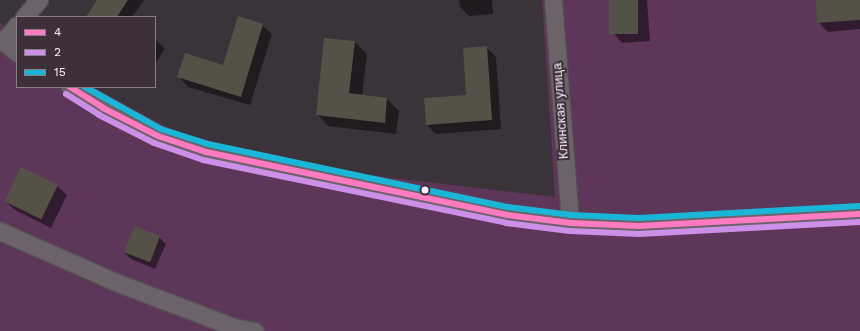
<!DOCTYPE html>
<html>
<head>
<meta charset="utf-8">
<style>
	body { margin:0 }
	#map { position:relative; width:860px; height:331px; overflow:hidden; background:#3a3339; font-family:"Work Sans",sans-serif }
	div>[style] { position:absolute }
	.green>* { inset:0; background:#5d3659 }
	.shadow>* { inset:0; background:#0007 }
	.building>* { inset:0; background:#545146; transform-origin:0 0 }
	.roads { filter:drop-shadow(1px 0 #544f53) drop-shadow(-1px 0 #544f53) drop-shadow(0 1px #544f53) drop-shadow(0 -1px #544f53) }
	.minor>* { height:17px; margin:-8.5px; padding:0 8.5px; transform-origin:8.5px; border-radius:8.5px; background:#6c636a }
	.bus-1>* { height:6px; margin:-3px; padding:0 3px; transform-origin:3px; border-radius:3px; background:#fe7ac1 }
	.bus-2>* { height:6px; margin:-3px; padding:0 3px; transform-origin:3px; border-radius:3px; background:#ce8fe9 }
	.bus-3>* { height:6px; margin:-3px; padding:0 3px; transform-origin:3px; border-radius:3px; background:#1ab6d8 }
	.dots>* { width:11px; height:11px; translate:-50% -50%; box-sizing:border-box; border:2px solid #3d303b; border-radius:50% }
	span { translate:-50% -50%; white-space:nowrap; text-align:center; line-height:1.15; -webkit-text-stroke:4px #3d303b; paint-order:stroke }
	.street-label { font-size:13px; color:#faf2f9 }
	.legend { position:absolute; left:16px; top:16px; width:140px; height:72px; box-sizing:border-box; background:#3d303b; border:1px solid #897e87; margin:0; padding:5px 7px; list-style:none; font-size:12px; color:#faf2f9 }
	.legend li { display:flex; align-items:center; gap:8px; height:20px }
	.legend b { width:20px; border:1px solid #897e87 }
</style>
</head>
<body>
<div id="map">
	<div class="green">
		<i style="clip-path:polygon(542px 0,860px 0,860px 331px,0 331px,0 23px,17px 39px,17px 87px,93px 87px,178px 133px,326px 170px,555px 197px)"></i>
	</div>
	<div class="shadow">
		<i style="clip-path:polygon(98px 0,144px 0,132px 17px,87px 17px)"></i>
		<i style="clip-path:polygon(459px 0,492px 0,493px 14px,469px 16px,460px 7px)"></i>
		<i style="clip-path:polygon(610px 0,647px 0,650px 41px,622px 43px,613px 33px)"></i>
		<i style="clip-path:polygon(817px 0,860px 0,860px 29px,828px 32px,818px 22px)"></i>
		<i style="clip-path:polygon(262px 25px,272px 34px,250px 105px,188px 87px,179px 77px,224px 66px)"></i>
		<i style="clip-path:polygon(155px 39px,165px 49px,155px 64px)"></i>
		<i style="clip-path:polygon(325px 39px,355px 42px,367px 54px,362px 96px,387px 99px,399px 111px,396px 134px,328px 126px,317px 114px)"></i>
		<i style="clip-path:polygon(486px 47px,496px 57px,501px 129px,436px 134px,427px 125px,467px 96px)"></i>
		<i style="clip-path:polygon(57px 186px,67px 195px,51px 228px,15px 210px,5px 201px)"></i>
		<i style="clip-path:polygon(159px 237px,166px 244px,155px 269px,131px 259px,124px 252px)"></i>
	</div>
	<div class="building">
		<i style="clip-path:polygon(97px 0,128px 0,117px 17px,86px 17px)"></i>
		<i style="left:609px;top:0;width:29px;height:34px"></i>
		<i style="clip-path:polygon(816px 0,860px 0,860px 20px,817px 23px)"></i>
		<i style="clip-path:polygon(238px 16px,263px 24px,241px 97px,177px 77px,185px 53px,223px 65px)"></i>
		<i style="clip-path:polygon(324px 38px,355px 41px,349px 93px,387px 98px,385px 123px,316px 115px)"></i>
		<i style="clip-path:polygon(487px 46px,492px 120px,426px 125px,424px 98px,466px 95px,463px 48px)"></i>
		<i style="left:21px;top:167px;width:41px;height:38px;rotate:26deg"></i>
		<i style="left:134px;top:226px;width:28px;height:28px;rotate:21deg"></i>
	</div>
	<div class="roads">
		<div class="minor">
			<i style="left:553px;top:0;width:224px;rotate:85.6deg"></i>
			<i style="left:24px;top:17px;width:23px;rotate:-49deg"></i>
			<i style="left:0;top:39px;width:22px;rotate:39deg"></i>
			<i style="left:3px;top:42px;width:22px;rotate:-51deg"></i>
			<i style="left:70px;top:87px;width:39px;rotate:32deg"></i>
			<i style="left:103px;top:108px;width:62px;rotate:27deg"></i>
			<i style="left:158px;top:136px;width:51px;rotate:18.4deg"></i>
			<i style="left:206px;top:152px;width:308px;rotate:11.8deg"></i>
			<i style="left:507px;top:215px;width:64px;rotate:7.2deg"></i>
			<i style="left:570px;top:223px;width:69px;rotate:2.5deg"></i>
			<i style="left:639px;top:226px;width:221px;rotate:-3.1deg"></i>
			<i style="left:0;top:231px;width:129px;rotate:23.8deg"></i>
			<i style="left:118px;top:283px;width:124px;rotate:20.8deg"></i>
			<i style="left:234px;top:327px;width:21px;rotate:11deg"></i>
		</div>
	</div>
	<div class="bus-1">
		<i style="left:70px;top:87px;width:39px;rotate:32deg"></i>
		<i style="left:103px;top:108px;width:62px;rotate:27deg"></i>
		<i style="left:158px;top:136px;width:51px;rotate:18.4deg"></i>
		<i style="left:206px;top:152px;width:308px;rotate:11.8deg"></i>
		<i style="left:507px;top:215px;width:64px;rotate:7.2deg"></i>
		<i style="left:570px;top:223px;width:69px;rotate:2.5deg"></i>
		<i style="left:639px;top:226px;width:221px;rotate:-3.1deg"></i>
	</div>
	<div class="bus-2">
		<i style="left:66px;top:94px;width:39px;rotate:32deg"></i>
		<i style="left:99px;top:115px;width:62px;rotate:27deg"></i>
		<i style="left:154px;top:143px;width:52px;rotate:19.1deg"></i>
		<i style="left:203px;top:160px;width:309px;rotate:11.7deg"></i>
		<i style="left:506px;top:223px;width:64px;rotate:7.1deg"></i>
		<i style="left:570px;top:231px;width:69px;rotate:2.5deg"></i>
		<i style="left:639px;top:234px;width:221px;rotate:-3.1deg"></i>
	</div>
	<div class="bus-3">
		<i style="left:85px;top:87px;width:87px;rotate:28.9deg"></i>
		<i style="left:161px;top:129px;width:49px;rotate:17.7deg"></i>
		<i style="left:208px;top:144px;width:307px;rotate:11.9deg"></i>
		<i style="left:508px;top:207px;width:64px;rotate:7.2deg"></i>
		<i style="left:571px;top:215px;width:68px;rotate:2.5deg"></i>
		<i style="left:639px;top:218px;width:221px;rotate:-3.1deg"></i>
	</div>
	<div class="dots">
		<i style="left:425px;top:190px;background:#faf2f9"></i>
	</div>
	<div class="street-label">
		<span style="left:561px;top:111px;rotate:-94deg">Клинская улица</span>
	</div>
	<ul class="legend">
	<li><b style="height:5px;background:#fe7ac1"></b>4</li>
	<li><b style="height:5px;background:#ce8fe9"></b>2</li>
	<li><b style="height:5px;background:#1ab6d8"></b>15</li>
	</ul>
</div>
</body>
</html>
